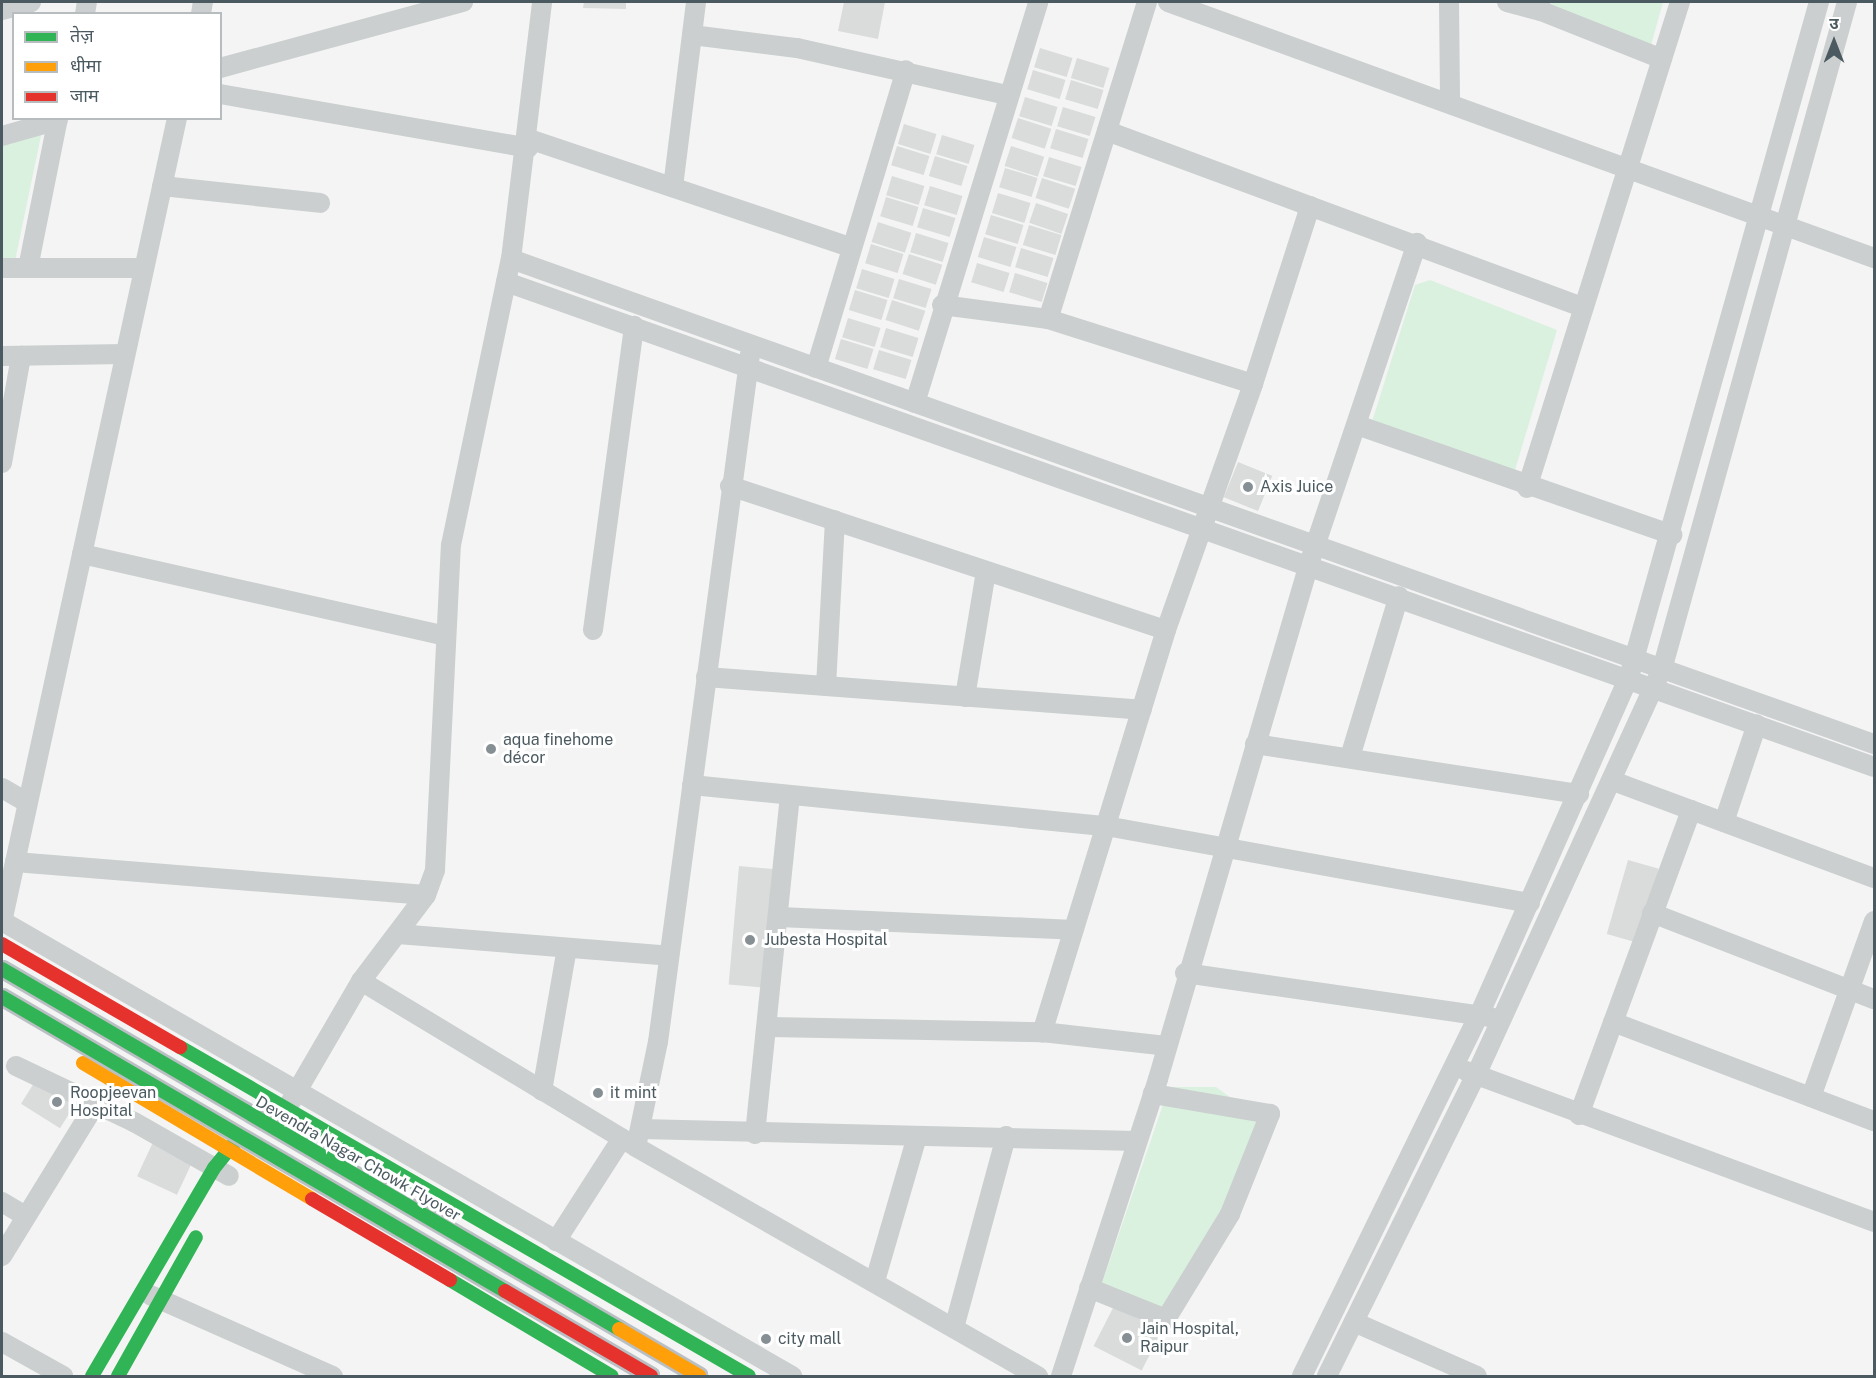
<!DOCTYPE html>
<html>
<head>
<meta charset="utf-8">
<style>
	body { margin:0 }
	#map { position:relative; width:1876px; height:1378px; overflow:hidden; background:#f4f4f4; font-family:"Public Sans","Noto Sans Devanagari",sans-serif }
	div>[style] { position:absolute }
	.green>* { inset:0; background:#daf1df }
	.building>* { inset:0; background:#dadcdc; transform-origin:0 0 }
	.street>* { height:20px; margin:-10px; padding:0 10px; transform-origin:10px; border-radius:10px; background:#cbcfcf }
	.fast>* { height:14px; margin:-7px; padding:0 7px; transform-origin:7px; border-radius:7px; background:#30b455 }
	.slow>* { height:14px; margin:-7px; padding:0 7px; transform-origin:7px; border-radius:7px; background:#ff9f0a }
	.jam>* { height:14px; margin:-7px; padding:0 7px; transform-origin:7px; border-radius:7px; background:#e5322d }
	.bridges { filter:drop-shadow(2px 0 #b9bfc2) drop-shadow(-2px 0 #b9bfc2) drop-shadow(0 2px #b9bfc2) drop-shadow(0 -2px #b9bfc2) }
	.fast-bridge>* { height:14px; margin:-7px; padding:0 7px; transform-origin:7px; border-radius:7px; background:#30b455 }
	.slow-bridge>* { height:14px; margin:-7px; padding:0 7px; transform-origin:7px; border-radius:7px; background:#ff9f0a }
	.jam-bridge>* { height:14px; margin:-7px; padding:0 7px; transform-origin:7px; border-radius:7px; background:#e5322d }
	.dots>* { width:16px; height:16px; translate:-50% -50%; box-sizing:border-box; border:3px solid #fff; border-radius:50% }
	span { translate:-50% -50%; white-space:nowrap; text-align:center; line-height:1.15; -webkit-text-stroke:6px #fff; paint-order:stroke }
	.poi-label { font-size:16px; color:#4b5a60 }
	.left { translate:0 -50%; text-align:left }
	.street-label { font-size:16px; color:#4b5a60 }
	.frame { position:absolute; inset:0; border:3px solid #4b5a60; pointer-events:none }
	.legend { position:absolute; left:12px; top:12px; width:210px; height:108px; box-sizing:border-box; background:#fff; border:2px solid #b7bdbf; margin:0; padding:8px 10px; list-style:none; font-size:18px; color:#4b5a60 }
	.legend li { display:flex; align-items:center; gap:12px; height:30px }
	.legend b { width:30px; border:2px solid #b7bdbf }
	.north { position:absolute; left:1804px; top:12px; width:60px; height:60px; -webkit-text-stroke:4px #fff; paint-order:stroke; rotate:0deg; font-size:16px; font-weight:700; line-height:24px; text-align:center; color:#4b5a60 }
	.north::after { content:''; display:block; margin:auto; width:21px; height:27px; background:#4b5a60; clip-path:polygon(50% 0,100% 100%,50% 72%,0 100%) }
</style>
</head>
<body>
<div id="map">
	<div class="green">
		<i style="clip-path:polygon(1551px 2px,1663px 2px,1650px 49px,1551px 12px)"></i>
		<i style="clip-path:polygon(42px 131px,15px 261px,2px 261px,2px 143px)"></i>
		<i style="clip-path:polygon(1430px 280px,1557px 330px,1512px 480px,1370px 428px,1415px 285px)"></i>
		<i style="clip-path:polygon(1169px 1087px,1216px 1087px,1249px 1111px,1267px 1137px,1165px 1321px,1099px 1292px)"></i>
	</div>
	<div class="building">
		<i style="clip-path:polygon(584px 2px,626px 2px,626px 9px,583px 8px)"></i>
		<i style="clip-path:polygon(844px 2px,885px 2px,878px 39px,838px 31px)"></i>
		<i style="left:1040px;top:48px;width:34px;height:20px;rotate:17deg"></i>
		<i style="left:1077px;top:58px;width:34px;height:21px;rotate:17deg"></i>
		<i style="left:1033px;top:70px;width:34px;height:20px;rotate:17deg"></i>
		<i style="left:1071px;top:80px;width:34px;height:20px;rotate:17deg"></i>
		<i style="left:1025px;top:97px;width:34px;height:20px;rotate:17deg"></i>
		<i style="left:1063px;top:107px;width:34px;height:20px;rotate:17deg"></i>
		<i style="left:1018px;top:118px;width:35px;height:21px;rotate:18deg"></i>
		<i style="left:904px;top:124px;width:34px;height:21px;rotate:17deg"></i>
		<i style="left:1056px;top:129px;width:34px;height:20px;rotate:17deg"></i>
		<i style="left:942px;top:135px;width:34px;height:20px;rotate:17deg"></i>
		<i style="left:897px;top:146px;width:34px;height:20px;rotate:17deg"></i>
		<i style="left:1011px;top:146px;width:35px;height:21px;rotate:18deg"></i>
		<i style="left:935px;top:156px;width:34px;height:21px;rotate:17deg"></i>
		<i style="left:1049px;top:157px;width:34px;height:20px;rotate:17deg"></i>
		<i style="left:1005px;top:168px;width:34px;height:20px;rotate:17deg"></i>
		<i style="left:892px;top:176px;width:34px;height:20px;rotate:17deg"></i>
		<i style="left:1042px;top:178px;width:35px;height:21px;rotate:18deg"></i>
		<i style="left:930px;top:186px;width:34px;height:20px;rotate:17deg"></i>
		<i style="left:998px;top:193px;width:34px;height:21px;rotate:17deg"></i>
		<i style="left:886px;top:197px;width:34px;height:20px;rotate:17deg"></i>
		<i style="left:1036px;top:203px;width:34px;height:21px;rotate:19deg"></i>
		<i style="left:923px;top:208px;width:34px;height:20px;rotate:17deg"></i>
		<i style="left:991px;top:215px;width:34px;height:20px;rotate:17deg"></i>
		<i style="left:878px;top:222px;width:35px;height:21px;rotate:18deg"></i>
		<i style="left:1029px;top:225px;width:34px;height:21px;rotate:17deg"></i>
		<i style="left:916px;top:233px;width:34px;height:20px;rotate:17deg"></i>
		<i style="left:984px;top:237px;width:34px;height:21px;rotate:17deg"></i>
		<i style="left:871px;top:244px;width:34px;height:20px;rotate:17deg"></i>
		<i style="left:1021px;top:248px;width:34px;height:20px;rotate:17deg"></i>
		<i style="left:909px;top:254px;width:35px;height:21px;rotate:18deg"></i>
		<i style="left:977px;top:263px;width:34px;height:20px;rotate:17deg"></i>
		<i style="left:862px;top:269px;width:34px;height:20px;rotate:17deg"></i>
		<i style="left:1015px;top:273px;width:34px;height:20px;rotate:17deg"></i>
		<i style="left:899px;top:279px;width:34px;height:20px;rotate:17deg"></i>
		<i style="left:855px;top:290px;width:34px;height:21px;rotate:17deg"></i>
		<i style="left:892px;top:300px;width:35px;height:21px;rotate:18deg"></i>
		<i style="left:848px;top:318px;width:34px;height:20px;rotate:17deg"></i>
		<i style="left:886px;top:328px;width:34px;height:20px;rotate:17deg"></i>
		<i style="left:841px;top:339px;width:34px;height:21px;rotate:17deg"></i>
		<i style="left:879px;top:350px;width:34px;height:20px;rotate:17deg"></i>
		<i style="left:1238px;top:462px;width:37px;height:38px;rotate:22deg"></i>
		<i style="left:1628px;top:860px;width:32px;height:77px;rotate:16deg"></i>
		<i style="left:739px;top:866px;width:34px;height:119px;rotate:5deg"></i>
		<i style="left:39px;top:1075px;width:46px;height:34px;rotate:32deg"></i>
		<i style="left:154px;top:1140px;width:44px;height:40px;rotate:25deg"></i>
		<i style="left:1114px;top:1306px;width:54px;height:45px;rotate:27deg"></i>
	</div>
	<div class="street">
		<i style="left:1147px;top:2px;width:332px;rotate:107.3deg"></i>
		<i style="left:1048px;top:319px;width:215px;rotate:17.6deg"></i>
		<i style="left:1253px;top:384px;width:187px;rotate:-72.2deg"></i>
		<i style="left:1168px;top:2px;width:751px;rotate:19.93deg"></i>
		<i style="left:1449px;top:2px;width:99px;rotate:89.4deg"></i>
		<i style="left:1507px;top:2px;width:35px;rotate:15deg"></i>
		<i style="left:1540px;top:2px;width:9px;rotate:84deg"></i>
		<i style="left:1541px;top:11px;width:130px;rotate:21.6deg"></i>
		<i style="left:2px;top:10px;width:30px;rotate:-15deg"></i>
		<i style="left:85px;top:14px;width:12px;rotate:-81deg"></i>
		<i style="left:201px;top:14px;width:12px;rotate:-81deg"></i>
		<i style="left:692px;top:35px;width:106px;rotate:7.1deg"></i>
		<i style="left:797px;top:48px;width:215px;rotate:12.6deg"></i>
		<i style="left:220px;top:68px;width:252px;rotate:-15.2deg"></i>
		<i style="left:220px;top:94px;width:313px;rotate:9.9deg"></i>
		<i style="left:1107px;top:131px;width:507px;rotate:20.33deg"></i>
		<i style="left:2px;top:136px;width:58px;rotate:-15.9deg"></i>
		<i style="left:529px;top:139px;width:339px;rotate:18.6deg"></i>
		<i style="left:162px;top:186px;width:159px;rotate:6.1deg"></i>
		<i style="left:673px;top:187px;width:186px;rotate:-82.9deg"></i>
		<i style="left:511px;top:259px;width:1447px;rotate:19.59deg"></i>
		<i style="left:2px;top:268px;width:141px"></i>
		<i style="left:28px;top:268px;width:153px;rotate:-78.7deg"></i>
		<i style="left:506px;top:282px;width:1451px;rotate:19.52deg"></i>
		<i style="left:942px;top:305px;width:107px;rotate:7.5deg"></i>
		<i style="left:2px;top:356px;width:123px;rotate:-0.9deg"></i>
		<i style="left:816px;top:368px;width:311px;rotate:-73.2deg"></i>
		<i style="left:915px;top:403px;width:419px;rotate:-72.9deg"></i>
		<i style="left:1357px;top:425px;width:334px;rotate:19.2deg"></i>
		<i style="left:2px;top:463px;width:109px;rotate:-79.9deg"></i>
		<i style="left:730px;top:486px;width:459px;rotate:18.3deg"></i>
		<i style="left:1166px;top:630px;width:421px;rotate:107.1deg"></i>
		<i style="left:1527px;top:488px;width:510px;rotate:-72.53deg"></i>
		<i style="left:82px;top:554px;width:372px;rotate:12.7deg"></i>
		<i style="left:593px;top:630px;width:307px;rotate:-82.3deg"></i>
		<i style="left:1166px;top:630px;width:261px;rotate:-70.5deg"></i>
		<i style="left:706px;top:677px;width:437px;rotate:4.3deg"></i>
		<i style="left:826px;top:686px;width:166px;rotate:-86.9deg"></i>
		<i style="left:965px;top:697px;width:127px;rotate:-80.5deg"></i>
		<i style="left:1255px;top:744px;width:328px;rotate:8.8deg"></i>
		<i style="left:1350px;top:757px;width:168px;rotate:-73.1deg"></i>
		<i style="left:1613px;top:781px;width:278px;rotate:20.4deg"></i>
		<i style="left:692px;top:785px;width:416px;rotate:5.7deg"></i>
		<i style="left:1106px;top:826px;width:431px;rotate:10.3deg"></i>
		<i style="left:2px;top:788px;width:28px;rotate:30deg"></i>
		<i style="left:1724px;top:822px;width:103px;rotate:-71.4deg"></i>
		<i style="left:15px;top:862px;width:412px;rotate:4.6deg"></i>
		<i style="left:1652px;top:913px;width:238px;rotate:21.2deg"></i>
		<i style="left:779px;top:917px;width:295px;rotate:2.5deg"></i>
		<i style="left:2px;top:921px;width:912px;rotate:29.94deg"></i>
		<i style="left:2px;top:922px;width:823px;rotate:-77.72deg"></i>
		<i style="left:398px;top:934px;width:272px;rotate:4.6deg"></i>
		<i style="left:1185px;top:973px;width:309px;rotate:8.2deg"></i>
		<i style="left:361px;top:981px;width:321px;rotate:31.1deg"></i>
		<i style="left:636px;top:1147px;width:463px;rotate:29.7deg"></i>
		<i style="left:1613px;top:1022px;width:279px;rotate:20.8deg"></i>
		<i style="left:770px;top:1027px;width:272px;rotate:1.1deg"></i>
		<i style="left:1042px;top:1032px;width:125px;rotate:6.4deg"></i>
		<i style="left:16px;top:1066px;width:131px;rotate:25.4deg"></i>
		<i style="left:134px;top:1122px;width:109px;rotate:29.6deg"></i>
		<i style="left:1466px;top:1071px;width:435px;rotate:20.3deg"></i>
		<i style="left:542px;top:1091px;width:145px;rotate:-80.1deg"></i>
		<i style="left:1811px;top:1097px;width:187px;rotate:-70.3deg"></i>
		<i style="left:286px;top:1110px;width:149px;rotate:-59.8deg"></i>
		<i style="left:361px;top:981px;width:108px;rotate:-52.9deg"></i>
		<i style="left:426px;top:895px;width:27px;rotate:-70deg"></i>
		<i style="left:435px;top:870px;width:325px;rotate:-87.2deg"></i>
		<i style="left:451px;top:545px;width:292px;rotate:-78.2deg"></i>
		<i style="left:511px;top:259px;width:259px;rotate:-83.1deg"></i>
		<i style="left:1579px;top:1115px;width:325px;rotate:-69.8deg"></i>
		<i style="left:641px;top:1129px;width:496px;rotate:1.4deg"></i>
		<i style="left:755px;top:1134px;width:338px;rotate:-84.1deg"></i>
		<i style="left:636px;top:1147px;width:107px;rotate:-78.2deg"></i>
		<i style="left:658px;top:1042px;width:694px;rotate:-82.38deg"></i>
		<i style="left:2px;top:1202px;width:27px;rotate:31deg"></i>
		<i style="left:556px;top:1241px;width:122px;rotate:-57.3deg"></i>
		<i style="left:2px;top:1256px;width:177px;rotate:-58.4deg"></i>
		<i style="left:875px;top:1281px;width:151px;rotate:-73.8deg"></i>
		<i style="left:1089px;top:1288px;width:83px;rotate:21.9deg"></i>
		<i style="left:1166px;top:1319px;width:123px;rotate:-58.6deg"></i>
		<i style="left:1230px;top:1214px;width:108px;rotate:-68.2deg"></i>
		<i style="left:1270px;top:1114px;width:119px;rotate:-170.3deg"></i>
		<i style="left:150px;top:1295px;width:200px;rotate:23.9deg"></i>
		<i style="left:1354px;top:1322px;width:134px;rotate:23.7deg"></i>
		<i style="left:954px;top:1328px;width:199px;rotate:-74.8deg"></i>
		<i style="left:2px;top:1342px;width:70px;rotate:29.1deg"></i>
		<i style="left:1061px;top:1376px;width:312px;rotate:-71.9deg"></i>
		<i style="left:1158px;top:1079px;width:537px;rotate:-73.66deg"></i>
		<i style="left:1309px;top:564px;width:339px;rotate:-71.4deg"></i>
		<i style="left:1302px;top:1376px;width:404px;rotate:-63.9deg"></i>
		<i style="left:1480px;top:1013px;width:368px;rotate:-66.1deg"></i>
		<i style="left:1629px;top:677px;width:701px;rotate:-74.28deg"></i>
		<i style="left:1327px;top:1376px;width:336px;rotate:-63.7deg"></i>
		<i style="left:1476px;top:1075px;width:450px;rotate:-65.4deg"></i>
		<i style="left:1663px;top:666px;width:689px;rotate:-74.51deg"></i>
	</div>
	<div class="fast">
		<i style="left:180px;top:1047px;width:657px;rotate:30.04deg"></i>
		<i style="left:450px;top:1280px;width:188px;rotate:30.7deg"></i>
		<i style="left:92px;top:1376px;width:241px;rotate:-59.6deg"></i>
		<i style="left:214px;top:1168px;width:41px;rotate:-50.9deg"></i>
		<i style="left:118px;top:1376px;width:159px;rotate:-60.7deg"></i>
	</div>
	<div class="slow">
		<i style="left:83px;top:1063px;width:266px;rotate:30.7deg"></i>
	</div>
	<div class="jam">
		<i style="left:2px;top:944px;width:206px;rotate:30.1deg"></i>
		<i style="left:312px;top:1199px;width:160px;rotate:30.4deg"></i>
	</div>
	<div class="bridges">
		<div class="fast-bridge">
			<i style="left:2px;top:969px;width:714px;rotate:30.26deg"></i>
			<i style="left:2px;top:997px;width:583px;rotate:30.31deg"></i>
		</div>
		<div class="slow-bridge">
			<i style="left:619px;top:1329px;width:93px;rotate:30.4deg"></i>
		</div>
		<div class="jam-bridge">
			<i style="left:505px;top:1291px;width:169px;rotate:30.2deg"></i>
		</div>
	</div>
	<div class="dots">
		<i style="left:1248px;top:487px;background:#869094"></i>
		<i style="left:491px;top:749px;background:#869094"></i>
		<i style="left:750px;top:940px;background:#869094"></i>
		<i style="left:598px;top:1093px;background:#869094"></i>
		<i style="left:57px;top:1102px;background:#869094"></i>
		<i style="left:1127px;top:1338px;background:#869094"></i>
		<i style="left:766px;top:1339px;background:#869094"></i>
	</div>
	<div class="poi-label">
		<span class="left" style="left:1260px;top:487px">Axis Juice</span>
		<span class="left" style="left:503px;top:749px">aqua finehome<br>décor</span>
		<span class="left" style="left:764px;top:940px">Jubesta Hospital</span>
		<span class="left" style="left:70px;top:1102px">Roopjeevan<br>Hospital</span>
		<span class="left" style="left:610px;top:1093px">it mint</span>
		<span class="left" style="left:1140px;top:1338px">Jain Hospital,<br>Raipur</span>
		<span class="left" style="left:778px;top:1339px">city mall</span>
	</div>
	<div class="street-label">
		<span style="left:358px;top:1159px;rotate:30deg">Devendra Nagar Chowk Flyover</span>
	</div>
	<div class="frame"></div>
	<ul class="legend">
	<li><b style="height:8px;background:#30b455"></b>तेज़</li>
	<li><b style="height:8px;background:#ff9f0a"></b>धीमा</li>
	<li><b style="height:8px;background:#e5322d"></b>जाम</li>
	</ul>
	<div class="north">उ</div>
</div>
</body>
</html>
